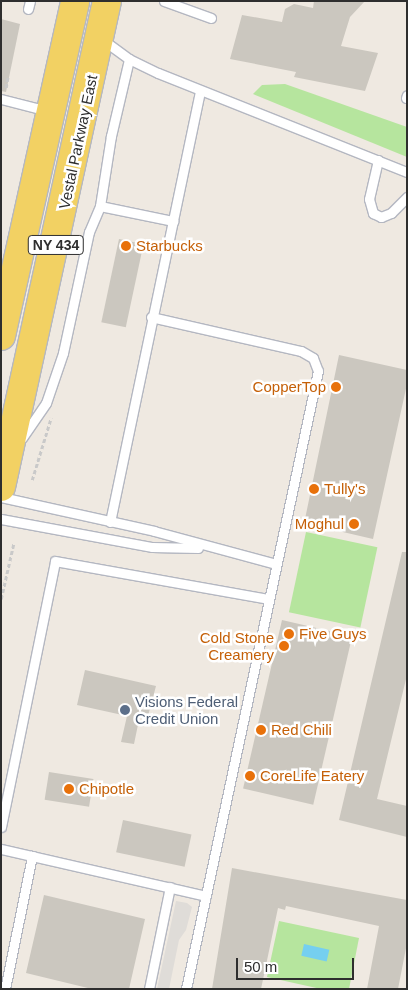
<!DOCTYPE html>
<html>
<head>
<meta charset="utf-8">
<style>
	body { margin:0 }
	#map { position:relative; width:408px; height:990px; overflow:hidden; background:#efe9e1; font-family:Helvetica,sans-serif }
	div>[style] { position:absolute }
	.green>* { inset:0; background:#b6e59e; transform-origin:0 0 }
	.plaza>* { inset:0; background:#dfdcd8 }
	.water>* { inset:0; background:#75cff0; transform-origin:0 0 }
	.building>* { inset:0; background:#cbc7bf; transform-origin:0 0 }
	.path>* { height:2.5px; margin-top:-1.25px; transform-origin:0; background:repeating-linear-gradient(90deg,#c9c9c9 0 4px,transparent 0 6.5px) }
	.roads { filter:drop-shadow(1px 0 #b4b7c1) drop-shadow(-1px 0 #b4b7c1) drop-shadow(0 1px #b4b7c1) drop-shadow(0 -1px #b4b7c1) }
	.service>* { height:9px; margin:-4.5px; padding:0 4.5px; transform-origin:4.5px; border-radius:4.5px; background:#fff }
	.primary>* { height:28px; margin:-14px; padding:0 14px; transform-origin:14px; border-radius:14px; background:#f2d163 }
	.dots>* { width:14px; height:14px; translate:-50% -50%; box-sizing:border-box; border:2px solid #fff; border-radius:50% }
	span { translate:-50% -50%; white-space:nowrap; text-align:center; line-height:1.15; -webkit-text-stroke:5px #fff; paint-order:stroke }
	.shield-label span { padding:1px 4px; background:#fff; border:1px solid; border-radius:4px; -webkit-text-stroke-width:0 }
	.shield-label { font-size:14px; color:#2e2e2e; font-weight:700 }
	.street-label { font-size:15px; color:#2e2e2e }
	.food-label { font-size:15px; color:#c56008 }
	.left { translate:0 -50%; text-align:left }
	.right { translate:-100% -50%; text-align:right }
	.service-label { font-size:15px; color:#4e5e75 }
	.frame { position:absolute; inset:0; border:2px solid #2e2e2e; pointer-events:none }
	.scale { position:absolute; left:236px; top:958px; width:118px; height:22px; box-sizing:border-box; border:2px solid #2e2e2e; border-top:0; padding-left:6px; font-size:15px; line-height:18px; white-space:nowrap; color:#2e2e2e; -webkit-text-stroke:4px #fff; paint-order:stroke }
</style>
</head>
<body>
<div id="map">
	<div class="green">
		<i style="clip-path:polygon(285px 84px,407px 127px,407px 157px,253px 94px,262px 85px)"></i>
		<i style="left:306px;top:532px;width:73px;height:82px;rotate:12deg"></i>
		<i style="clip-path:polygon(279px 921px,359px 938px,349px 989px,321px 989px,267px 977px)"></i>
	</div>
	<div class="plaza">
		<i style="clip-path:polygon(176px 901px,187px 903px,192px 907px,186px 930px,179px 940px,169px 989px,157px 989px)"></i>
	</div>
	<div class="water">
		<i style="left:304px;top:944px;width:26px;height:12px;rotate:13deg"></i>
	</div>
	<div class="building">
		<i style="clip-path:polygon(314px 1px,365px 1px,350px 17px,341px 46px,378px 53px,365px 91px,294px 77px,296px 72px,230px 59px,242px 15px,282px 22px,285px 9px,294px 4px,313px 8px)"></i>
		<i style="clip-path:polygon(1px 19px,20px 24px,6px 92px,1px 91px)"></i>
		<i style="left:119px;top:239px;width:25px;height:85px;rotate:12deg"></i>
		<i style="clip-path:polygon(339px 355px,407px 370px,407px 384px,373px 539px,317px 526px,317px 522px,305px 519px)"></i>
		<i style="clip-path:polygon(402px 552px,407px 552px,407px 675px,377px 799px,407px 806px,407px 837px,339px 820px)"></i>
		<i style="left:282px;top:620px;width:72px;height:173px;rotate:13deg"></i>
		<i style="clip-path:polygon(85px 670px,156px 686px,148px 716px,140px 715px,134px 744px,121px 742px,127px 716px,77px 705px)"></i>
		<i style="left:49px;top:772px;width:45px;height:28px;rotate:9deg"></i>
		<i style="left:123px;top:820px;width:70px;height:33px;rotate:12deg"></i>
		<i style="clip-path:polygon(232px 868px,407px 900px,407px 943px,398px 989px,367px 989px,379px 926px,286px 906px,285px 910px,278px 908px,261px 989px,212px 989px)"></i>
		<i style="clip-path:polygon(44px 895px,145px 919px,129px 989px,92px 989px,26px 973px)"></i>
	</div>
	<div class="path">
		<i style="left:6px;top:88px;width:12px;rotate:-81deg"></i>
		<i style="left:32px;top:480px;width:65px;rotate:-73deg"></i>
		<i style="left:1px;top:599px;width:58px;rotate:-77.2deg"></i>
	</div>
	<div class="roads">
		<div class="service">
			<i style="left:164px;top:1px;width:50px;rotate:19.9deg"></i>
			<i style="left:28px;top:9px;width:8px;rotate:-76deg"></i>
			<i style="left:103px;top:40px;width:32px;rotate:36deg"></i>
			<i style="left:129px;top:59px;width:32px;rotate:26deg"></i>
			<i style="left:158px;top:73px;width:268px;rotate:21.7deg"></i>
			<i style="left:406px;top:98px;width:3px;rotate:-72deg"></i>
			<i style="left:1px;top:99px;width:49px;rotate:14.3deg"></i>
			<i style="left:378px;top:160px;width:40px;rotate:103deg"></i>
			<i style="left:369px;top:199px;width:15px;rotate:74deg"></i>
			<i style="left:373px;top:213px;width:9px;rotate:27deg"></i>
			<i style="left:381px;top:217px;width:11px;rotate:-22deg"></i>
			<i style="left:391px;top:213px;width:23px;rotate:-45deg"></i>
			<i style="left:100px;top:206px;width:75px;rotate:11.6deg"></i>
			<i style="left:151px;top:317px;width:154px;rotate:12.8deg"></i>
			<i style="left:301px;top:351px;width:14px;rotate:30deg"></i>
			<i style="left:313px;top:358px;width:14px;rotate:69deg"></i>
			<i style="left:318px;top:371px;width:632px;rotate:102.06deg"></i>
			<i style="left:22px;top:438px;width:42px;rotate:-55.6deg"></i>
			<i style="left:46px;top:403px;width:53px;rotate:-71.2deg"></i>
			<i style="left:63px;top:353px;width:124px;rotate:-77.9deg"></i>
			<i style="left:89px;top:232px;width:28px;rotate:-67deg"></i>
			<i style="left:100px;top:206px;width:71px;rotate:-81.1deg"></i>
			<i style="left:111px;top:136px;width:79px;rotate:-76.8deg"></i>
			<i style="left:1px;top:497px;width:157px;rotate:12.5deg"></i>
			<i style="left:154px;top:531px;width:126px;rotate:15.1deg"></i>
			<i style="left:1px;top:519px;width:154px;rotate:10.5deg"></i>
			<i style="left:152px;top:547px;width:46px;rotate:1.2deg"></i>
			<i style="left:110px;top:522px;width:441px;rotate:-78.2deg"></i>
			<i style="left:1px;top:827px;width:271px;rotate:-78.5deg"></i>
			<i style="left:55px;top:561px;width:216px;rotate:10.1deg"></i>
			<i style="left:1px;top:849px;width:210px;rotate:12.9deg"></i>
			<i style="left:5px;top:989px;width:136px;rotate:-78.5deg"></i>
			<i style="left:149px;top:989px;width:104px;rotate:-78.4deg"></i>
		</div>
		<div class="primary">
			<i style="left:1px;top:336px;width:343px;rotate:-77.5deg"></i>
			<i style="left:1px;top:487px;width:497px;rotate:-77.7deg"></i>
		</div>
	</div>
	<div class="dots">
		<i style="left:126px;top:246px;background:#e8710a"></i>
		<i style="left:336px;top:387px;background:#e8710a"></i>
		<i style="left:314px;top:489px;background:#e8710a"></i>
		<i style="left:354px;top:524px;background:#e8710a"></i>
		<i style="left:289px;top:634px;background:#e8710a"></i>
		<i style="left:284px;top:646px;background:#e8710a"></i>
		<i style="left:125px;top:710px;background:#5c6f8a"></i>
		<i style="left:261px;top:730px;background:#e8710a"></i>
		<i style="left:250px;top:776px;background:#e8710a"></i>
		<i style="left:69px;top:789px;background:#e8710a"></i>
	</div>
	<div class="shield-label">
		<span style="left:56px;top:245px">NY 434</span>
	</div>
	<div class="street-label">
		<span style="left:78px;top:142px;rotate:-78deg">Vestal Parkway East</span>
	</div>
	<div class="food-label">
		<span class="left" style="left:136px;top:246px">Starbucks</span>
		<span class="right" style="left:326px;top:387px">CopperTop</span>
		<span class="left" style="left:324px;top:489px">Tully's</span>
		<span class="right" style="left:344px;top:524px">Moghul</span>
		<span class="left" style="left:299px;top:634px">Five Guys</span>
		<span class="right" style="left:274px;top:646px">Cold Stone<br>Creamery</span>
		<span class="left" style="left:271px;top:730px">Red Chili</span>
		<span class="left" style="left:260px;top:776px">CoreLife Eatery</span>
		<span class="left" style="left:79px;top:789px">Chipotle</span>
	</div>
	<div class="service-label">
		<span class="left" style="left:135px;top:710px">Visions Federal<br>Credit Union</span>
	</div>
	<div class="frame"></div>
	<div class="scale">50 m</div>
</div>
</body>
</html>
